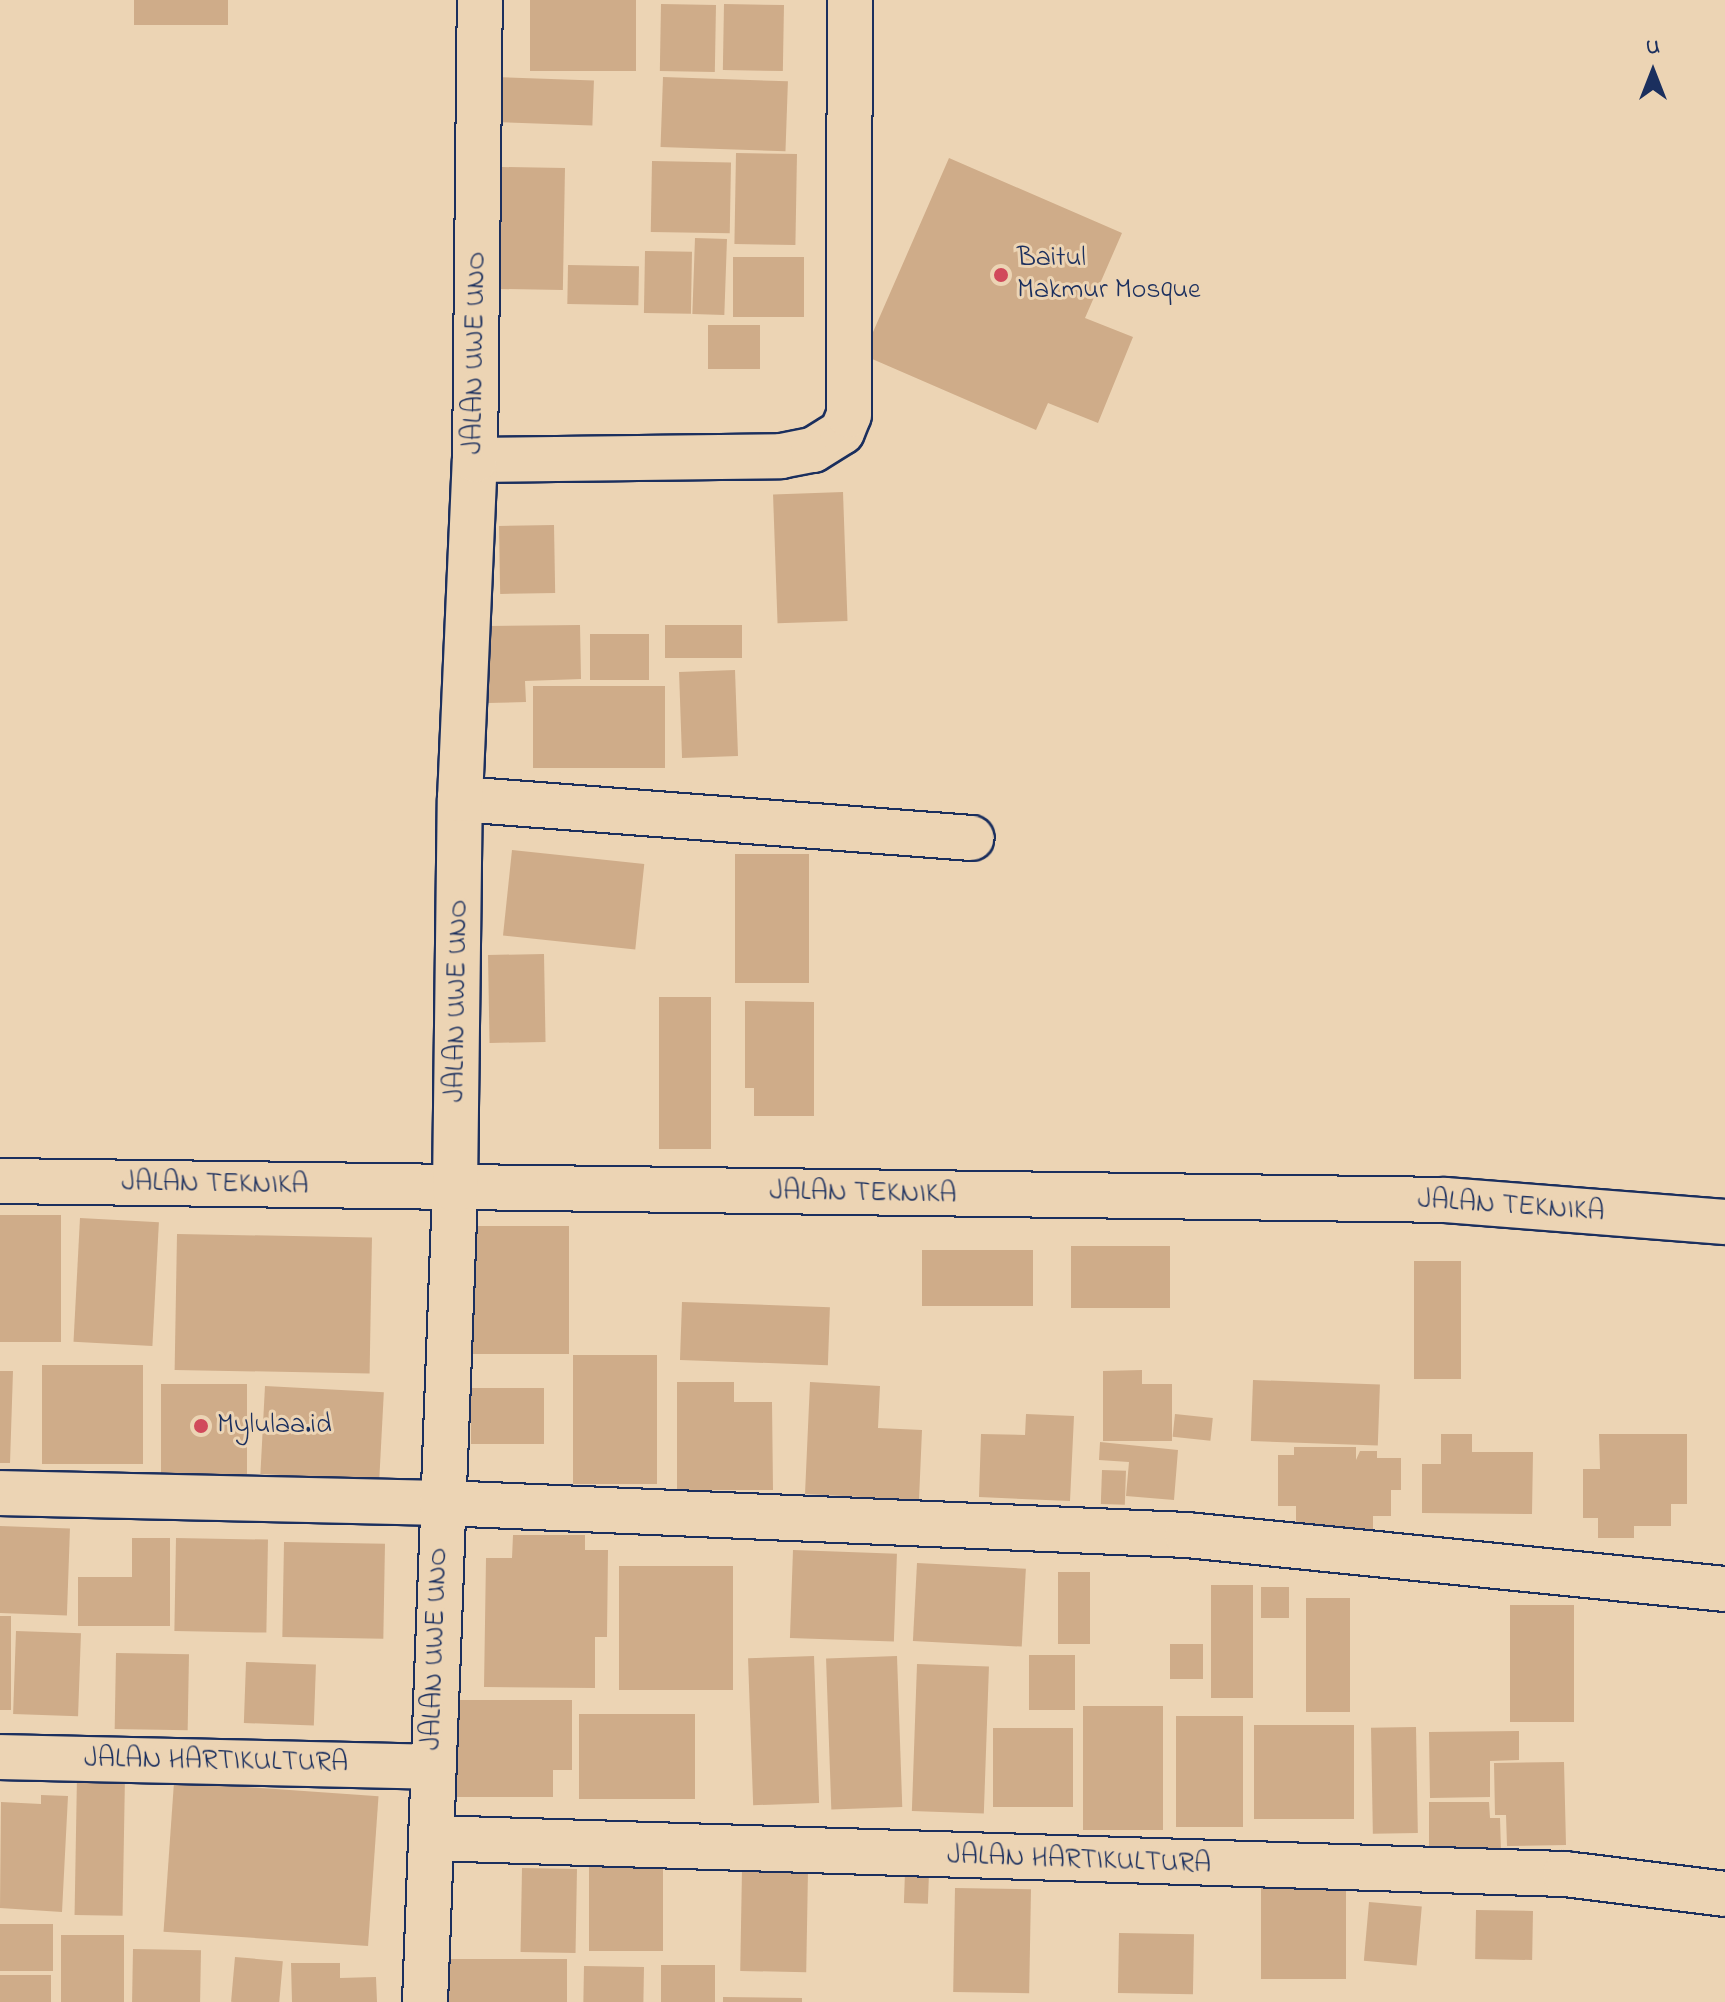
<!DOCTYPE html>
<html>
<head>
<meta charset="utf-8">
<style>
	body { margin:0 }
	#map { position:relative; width:1725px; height:2002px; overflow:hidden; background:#ecd4b4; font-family:"Indie Flower",sans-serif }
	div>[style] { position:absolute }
	.building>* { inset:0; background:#cfac89; transform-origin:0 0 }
	.roads { filter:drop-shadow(2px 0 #1b2f5e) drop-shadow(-2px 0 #1b2f5e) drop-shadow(0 2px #1b2f5e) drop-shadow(0 -2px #1b2f5e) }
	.street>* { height:44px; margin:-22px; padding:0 22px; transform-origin:22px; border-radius:22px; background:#ecd4b4 }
	.dots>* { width:22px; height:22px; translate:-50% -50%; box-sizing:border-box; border:4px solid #ecd4b4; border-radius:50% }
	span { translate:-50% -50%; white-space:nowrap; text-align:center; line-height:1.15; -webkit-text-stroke:6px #ecd4b4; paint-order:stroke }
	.poi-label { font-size:28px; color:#1b2f5e }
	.left { translate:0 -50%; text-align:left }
	.street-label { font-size:28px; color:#1b2f5e }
	.north { position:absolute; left:1613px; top:32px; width:80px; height:80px; -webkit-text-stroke:6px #ecd4b4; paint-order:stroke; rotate:0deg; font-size:22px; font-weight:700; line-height:32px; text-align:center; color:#1b2f5e }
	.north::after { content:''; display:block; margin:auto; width:28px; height:36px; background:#1b2f5e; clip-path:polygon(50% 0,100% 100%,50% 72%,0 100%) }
</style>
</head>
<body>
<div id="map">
	<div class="building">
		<i style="left:134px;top:0;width:94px;height:25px"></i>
		<i style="left:530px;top:0;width:106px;height:71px"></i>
		<i style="left:661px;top:4px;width:55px;height:67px;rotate:1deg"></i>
		<i style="left:724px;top:4px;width:60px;height:66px;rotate:1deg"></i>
		<i style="left:494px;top:77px;width:100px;height:45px;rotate:2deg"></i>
		<i style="left:663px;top:77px;width:125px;height:70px;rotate:2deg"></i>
		<i style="left:736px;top:153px;width:61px;height:91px;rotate:1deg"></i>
		<i style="clip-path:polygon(949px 158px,1122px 233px,1085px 318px,1133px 337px,1098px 423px,1048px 403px,1036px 430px,863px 355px)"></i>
		<i style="left:652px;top:161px;width:79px;height:71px;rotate:1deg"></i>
		<i style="left:502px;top:167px;width:63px;height:122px;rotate:1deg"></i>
		<i style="left:695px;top:238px;width:32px;height:76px;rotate:2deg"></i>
		<i style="left:645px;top:251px;width:47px;height:62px;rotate:1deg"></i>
		<i style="left:733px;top:257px;width:71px;height:60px"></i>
		<i style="left:568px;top:265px;width:71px;height:39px;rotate:1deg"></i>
		<i style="left:708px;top:325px;width:52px;height:44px"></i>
		<i style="left:843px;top:492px;width:129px;height:70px;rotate:88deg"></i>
		<i style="left:554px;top:525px;width:68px;height:55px;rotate:89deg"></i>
		<i style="clip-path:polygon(580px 625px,581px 679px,525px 681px,526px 702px,488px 703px,487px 626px)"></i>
		<i style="left:665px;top:625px;width:77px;height:33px"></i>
		<i style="left:590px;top:634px;width:59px;height:46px"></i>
		<i style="left:735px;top:670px;width:86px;height:56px;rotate:88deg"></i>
		<i style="left:533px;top:686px;width:132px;height:82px"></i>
		<i style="left:512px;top:850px;width:133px;height:86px;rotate:6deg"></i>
		<i style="left:735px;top:854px;width:74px;height:129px"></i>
		<i style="left:544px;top:954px;width:88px;height:56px;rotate:89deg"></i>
		<i style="left:659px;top:997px;width:52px;height:152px"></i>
		<i style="clip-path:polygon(745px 1001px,814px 1002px,814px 1116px,754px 1116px,754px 1088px,745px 1088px)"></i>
		<i style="left:0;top:1215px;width:61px;height:127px"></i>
		<i style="left:80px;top:1218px;width:79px;height:124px;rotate:3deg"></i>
		<i style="left:471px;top:1226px;width:98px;height:128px"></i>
		<i style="left:177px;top:1234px;width:195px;height:136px;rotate:1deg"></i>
		<i style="left:1071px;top:1246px;width:99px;height:62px"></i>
		<i style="left:922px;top:1250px;width:111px;height:56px"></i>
		<i style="left:1414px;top:1261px;width:47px;height:118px"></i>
		<i style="left:682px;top:1302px;width:148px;height:58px;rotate:2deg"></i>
		<i style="left:573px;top:1355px;width:84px;height:129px"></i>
		<i style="left:42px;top:1365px;width:101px;height:99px"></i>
		<i style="clip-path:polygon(1142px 1370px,1142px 1384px,1172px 1384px,1172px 1441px,1103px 1441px,1103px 1371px)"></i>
		<i style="clip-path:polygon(0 1371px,13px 1371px,10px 1463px,0 1463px)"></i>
		<i style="left:1253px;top:1380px;width:127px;height:61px;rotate:2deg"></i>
		<i style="clip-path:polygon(677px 1382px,734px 1382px,734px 1402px,772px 1402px,773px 1490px,677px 1490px)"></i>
		<i style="clip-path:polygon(810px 1382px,880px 1386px,878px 1428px,922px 1430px,919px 1500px,805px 1494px)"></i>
		<i style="left:161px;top:1384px;width:86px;height:90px"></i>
		<i style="left:265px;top:1386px;width:119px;height:88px;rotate:3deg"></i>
		<i style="left:471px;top:1388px;width:73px;height:56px"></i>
		<i style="clip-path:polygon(1026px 1414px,1074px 1416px,1070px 1501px,979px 1497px,981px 1434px,1025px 1435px)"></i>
		<i style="left:1175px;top:1414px;width:38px;height:23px;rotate:6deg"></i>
		<i style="clip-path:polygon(1441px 1434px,1472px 1434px,1472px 1452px,1533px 1452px,1532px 1514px,1422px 1513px,1422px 1464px,1441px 1464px)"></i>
		<i style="clip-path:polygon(1599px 1434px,1687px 1434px,1687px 1504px,1671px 1504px,1671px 1526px,1634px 1526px,1634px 1538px,1598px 1538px,1598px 1518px,1583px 1518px,1583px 1469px,1600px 1469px)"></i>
		<i style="clip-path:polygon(1100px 1442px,1178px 1450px,1174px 1500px,1126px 1496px,1129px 1462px,1099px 1460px)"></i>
		<i style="clip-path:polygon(1294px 1447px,1356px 1447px,1356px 1460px,1360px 1451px,1377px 1451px,1377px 1458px,1401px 1458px,1401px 1490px,1391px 1490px,1391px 1516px,1373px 1516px,1373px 1534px,1296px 1534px,1296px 1506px,1278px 1506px,1278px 1455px,1294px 1455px)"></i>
		<i style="left:1102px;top:1470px;width:24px;height:34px;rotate:2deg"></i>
		<i style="left:0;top:1526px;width:70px;height:87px;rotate:2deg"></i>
		<i style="clip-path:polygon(513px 1535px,585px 1535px,585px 1550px,608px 1550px,607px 1637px,595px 1637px,595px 1688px,484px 1687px,486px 1558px,512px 1558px)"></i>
		<i style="clip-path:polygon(132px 1538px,170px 1538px,170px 1626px,78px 1626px,78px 1577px,132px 1577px)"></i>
		<i style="left:176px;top:1538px;width:92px;height:93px;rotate:1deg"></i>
		<i style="left:284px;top:1542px;width:101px;height:95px;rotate:1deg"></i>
		<i style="left:793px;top:1550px;width:104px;height:88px;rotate:2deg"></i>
		<i style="left:917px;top:1563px;width:109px;height:78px;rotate:3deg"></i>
		<i style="left:733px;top:1566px;width:124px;height:114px;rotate:90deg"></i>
		<i style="left:1058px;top:1572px;width:32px;height:72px"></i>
		<i style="left:1211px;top:1585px;width:42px;height:113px"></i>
		<i style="left:1261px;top:1587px;width:28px;height:31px"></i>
		<i style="left:1306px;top:1598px;width:44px;height:114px"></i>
		<i style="left:1510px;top:1605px;width:64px;height:117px"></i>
		<i style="left:0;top:1616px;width:11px;height:94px"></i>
		<i style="left:16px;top:1631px;width:65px;height:83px;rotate:2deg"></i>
		<i style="left:1170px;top:1644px;width:33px;height:35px"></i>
		<i style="left:116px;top:1653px;width:73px;height:76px;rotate:1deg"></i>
		<i style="left:1029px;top:1655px;width:46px;height:55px"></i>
		<i style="left:814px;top:1656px;width:147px;height:66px;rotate:88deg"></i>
		<i style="left:897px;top:1656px;width:151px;height:71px;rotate:88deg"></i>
		<i style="left:246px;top:1662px;width:70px;height:61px;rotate:2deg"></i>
		<i style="left:917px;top:1664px;width:72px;height:147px;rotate:2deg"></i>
		<i style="clip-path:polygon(454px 1700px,572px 1700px,572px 1770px,553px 1770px,553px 1797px,454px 1797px)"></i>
		<i style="left:1083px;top:1706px;width:80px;height:124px"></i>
		<i style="left:579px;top:1714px;width:116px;height:85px"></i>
		<i style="left:1243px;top:1716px;width:111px;height:67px;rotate:90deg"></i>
		<i style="left:1254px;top:1725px;width:100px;height:94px"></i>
		<i style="left:1416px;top:1727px;width:106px;height:45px;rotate:89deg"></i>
		<i style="left:993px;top:1728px;width:80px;height:79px"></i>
		<i style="clip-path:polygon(1519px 1731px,1519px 1760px,1490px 1761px,1490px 1797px,1430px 1798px,1429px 1732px)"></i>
		<i style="clip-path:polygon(1564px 1762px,1566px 1845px,1507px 1846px,1506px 1815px,1495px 1815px,1494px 1763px)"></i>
		<i style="left:77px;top:1775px;width:48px;height:140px;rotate:1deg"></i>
		<i style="left:174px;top:1782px;width:205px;height:150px;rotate:4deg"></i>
		<i style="clip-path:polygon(41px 1795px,68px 1796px,62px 1912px,0 1908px,1px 1802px,41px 1804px)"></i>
		<i style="clip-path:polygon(1429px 1802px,1489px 1802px,1490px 1818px,1500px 1818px,1501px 1851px,1429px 1851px)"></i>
		<i style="left:589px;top:1863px;width:74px;height:88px"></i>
		<i style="left:522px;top:1868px;width:55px;height:84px;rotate:1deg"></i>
		<i style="left:742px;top:1869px;width:66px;height:102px;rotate:1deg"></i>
		<i style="left:905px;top:1872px;width:24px;height:31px;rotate:2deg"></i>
		<i style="left:1261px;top:1887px;width:85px;height:92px"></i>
		<i style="left:955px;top:1888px;width:76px;height:104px;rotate:1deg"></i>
		<i style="left:1369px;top:1902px;width:53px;height:59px;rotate:5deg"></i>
		<i style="left:1476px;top:1910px;width:57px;height:49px;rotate:1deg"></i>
		<i style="left:0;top:1924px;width:53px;height:47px"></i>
		<i style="left:1119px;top:1933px;width:75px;height:60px;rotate:1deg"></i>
		<i style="left:61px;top:1935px;width:63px;height:67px"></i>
		<i style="left:133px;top:1949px;width:68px;height:53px;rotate:1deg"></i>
		<i style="left:235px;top:1957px;width:48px;height:45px;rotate:5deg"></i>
		<i style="left:446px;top:1959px;width:121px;height:43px"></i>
		<i style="clip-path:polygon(291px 1963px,340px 1963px,340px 1978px,376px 1977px,377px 2002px,292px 2002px)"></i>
		<i style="left:661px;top:1965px;width:54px;height:37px"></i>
		<i style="left:584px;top:1966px;width:60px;height:36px;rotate:1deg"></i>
		<i style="left:0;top:1975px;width:51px;height:27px"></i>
		<i style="clip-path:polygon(723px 1997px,802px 1998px,802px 2002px,723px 2002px)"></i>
	</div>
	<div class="roads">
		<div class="street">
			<i style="left:475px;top:460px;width:306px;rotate:-0.7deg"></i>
			<i style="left:781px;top:456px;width:33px;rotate:-11deg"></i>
			<i style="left:813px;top:450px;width:34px;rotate:-32deg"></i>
			<i style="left:842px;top:432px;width:18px;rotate:-68deg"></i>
			<i style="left:849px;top:415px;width:415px;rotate:-89.9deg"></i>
			<i style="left:460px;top:799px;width:513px;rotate:4.36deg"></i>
			<i style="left:0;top:1181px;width:1445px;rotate:0.75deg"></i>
			<i style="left:1445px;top:1200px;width:281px;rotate:4.5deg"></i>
			<i style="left:0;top:1493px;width:442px;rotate:1.3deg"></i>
			<i style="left:442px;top:1503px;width:746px;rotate:2.46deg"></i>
			<i style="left:1187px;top:1535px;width:541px;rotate:5.73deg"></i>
			<i style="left:0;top:1757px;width:431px;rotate:1.3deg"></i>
			<i style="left:431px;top:1838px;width:1135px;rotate:1.82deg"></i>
			<i style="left:1565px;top:1874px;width:161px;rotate:7.1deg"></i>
			<i style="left:425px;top:2002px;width:813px;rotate:-87.88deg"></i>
			<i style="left:455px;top:1190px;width:391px;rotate:-89.3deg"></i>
			<i style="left:460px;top:799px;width:339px;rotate:-87.5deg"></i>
			<i style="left:475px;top:460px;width:460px;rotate:-89.4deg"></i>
		</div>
	</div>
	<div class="dots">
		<i style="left:1001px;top:275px;background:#d1495b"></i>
		<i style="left:201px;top:1426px;background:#d1495b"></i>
	</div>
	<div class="poi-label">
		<span class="left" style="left:1017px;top:275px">Baitul<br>Makmur Mosque</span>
		<span class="left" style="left:217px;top:1426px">Mylulaa.id</span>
	</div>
	<div class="street-label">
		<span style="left:476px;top:353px;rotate:-89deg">JALAN UWE UNO</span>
		<span style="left:458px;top:1001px;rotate:-89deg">JALAN UWE UNO</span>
		<span style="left:215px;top:1185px;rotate:1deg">JALAN TEKNIKA</span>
		<span style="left:863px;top:1194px;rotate:1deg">JALAN TEKNIKA</span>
		<span style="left:1511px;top:1207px;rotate:4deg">JALAN TEKNIKA</span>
		<span style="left:436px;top:1649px;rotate:-88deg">JALAN UWE UNO</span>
		<span style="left:216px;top:1762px;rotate:1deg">JALAN HARTIKULTURA</span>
		<span style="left:1079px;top:1861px;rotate:2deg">JALAN HARTIKULTURA</span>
	</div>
	<div class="north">U</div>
</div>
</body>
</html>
